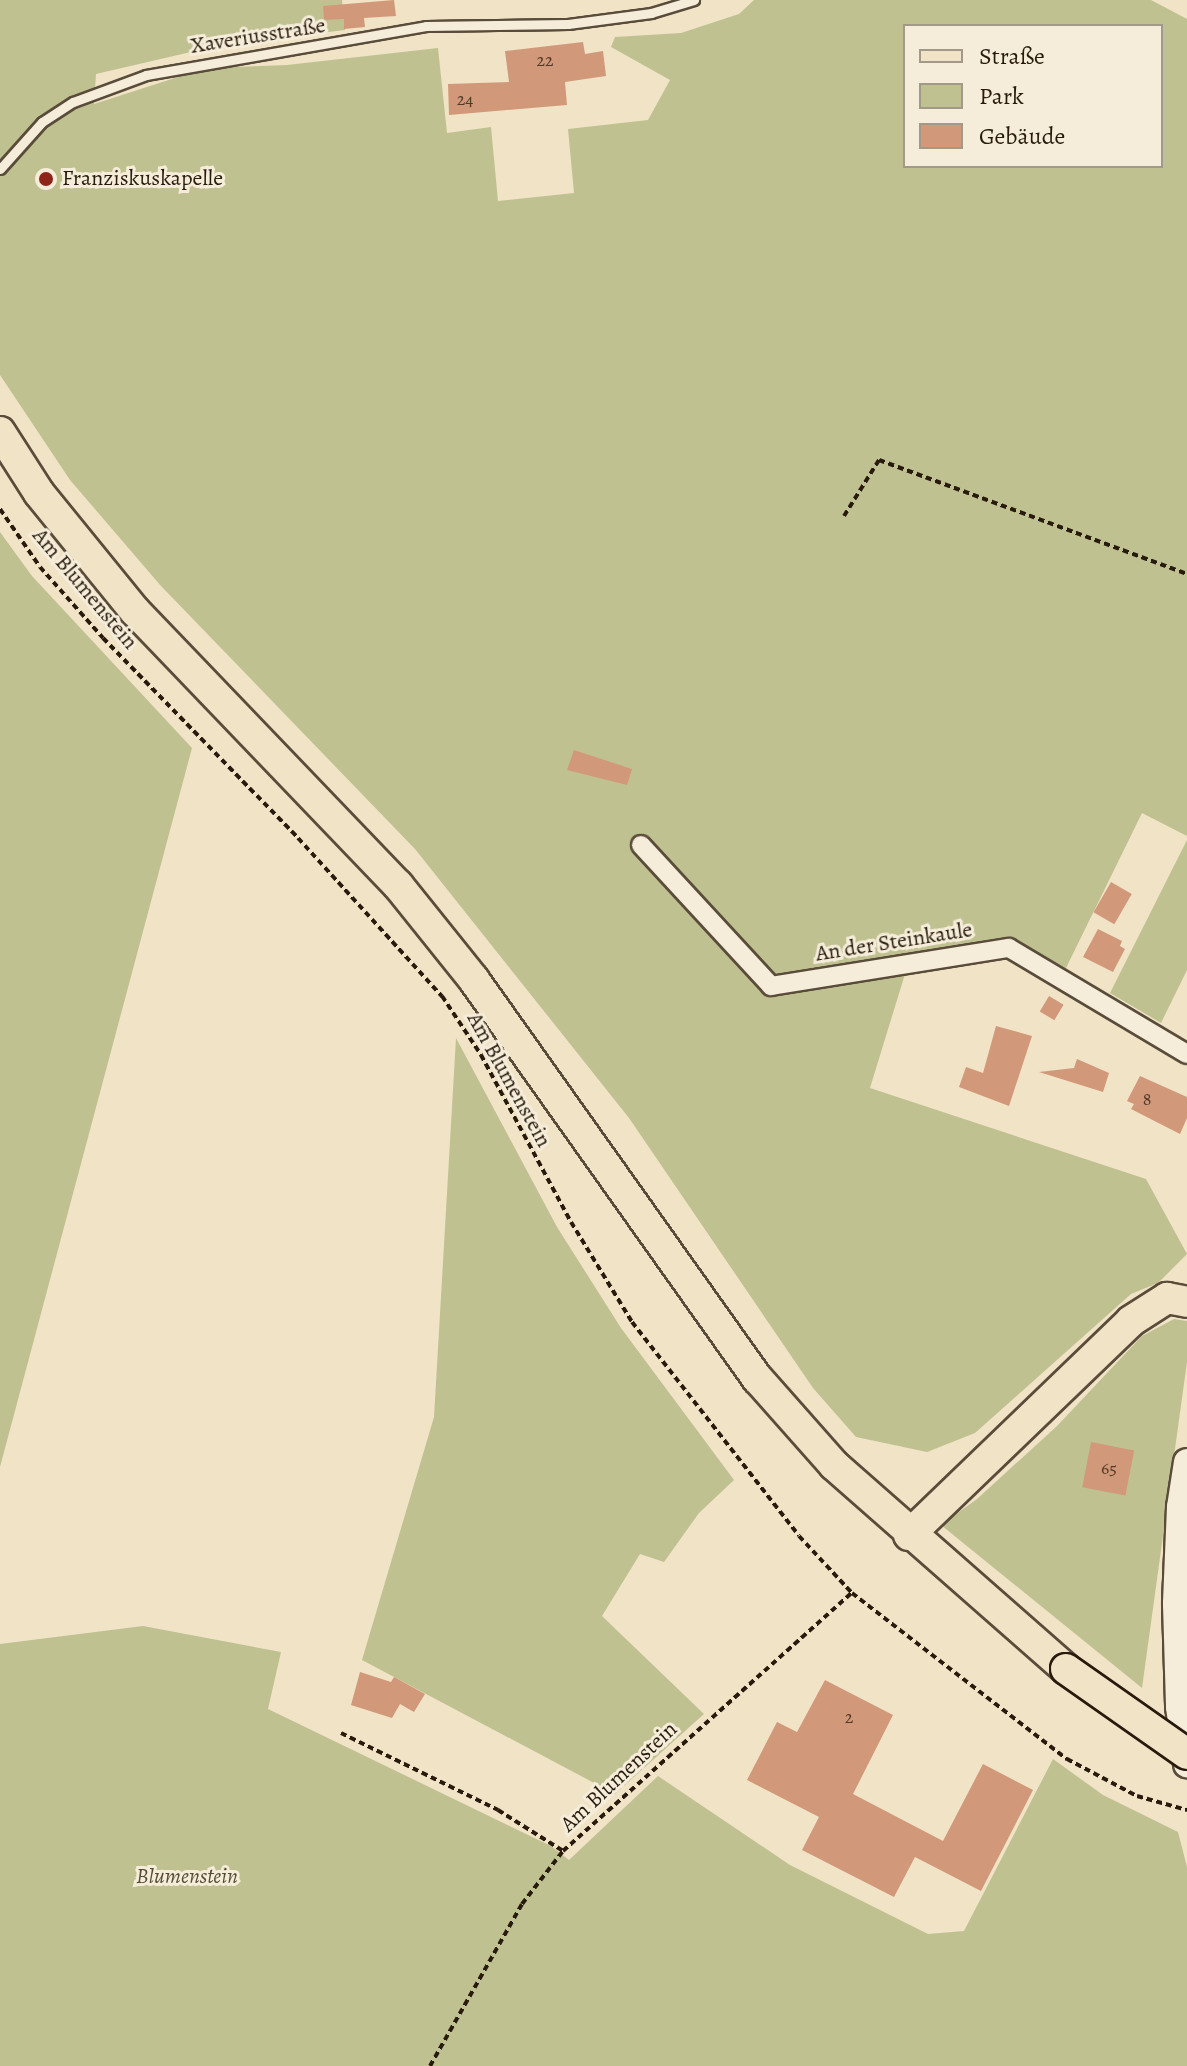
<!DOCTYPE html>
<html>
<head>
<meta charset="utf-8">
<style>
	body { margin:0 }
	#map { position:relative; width:1187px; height:2066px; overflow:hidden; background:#f0e3c6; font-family:Alegreya,serif }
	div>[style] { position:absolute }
	.green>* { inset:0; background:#c0c191 }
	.building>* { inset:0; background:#d2987a; transform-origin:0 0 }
	.path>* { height:4px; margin-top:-2px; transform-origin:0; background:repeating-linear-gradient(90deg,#281a0c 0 6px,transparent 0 10px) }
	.roads { filter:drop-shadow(2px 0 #5a4c3a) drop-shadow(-2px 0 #5a4c3a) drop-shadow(0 2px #5a4c3a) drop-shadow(0 -2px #5a4c3a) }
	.lane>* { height:9px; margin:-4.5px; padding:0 4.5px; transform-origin:4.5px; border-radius:4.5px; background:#f5edda }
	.street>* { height:18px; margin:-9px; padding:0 9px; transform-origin:9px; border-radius:9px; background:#f5edda }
	.secondary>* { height:26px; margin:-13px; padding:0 13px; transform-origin:13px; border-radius:13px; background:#f5edda }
	.primary>* { height:30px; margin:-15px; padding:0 15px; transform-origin:15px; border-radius:15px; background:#f0e3c6 }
	.bridges { filter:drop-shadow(2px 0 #281a0c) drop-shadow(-2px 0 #281a0c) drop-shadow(0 2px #281a0c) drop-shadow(0 -2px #281a0c) }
	.primary-bridge>* { height:30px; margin:-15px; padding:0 15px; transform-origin:15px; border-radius:15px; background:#f0e3c6 }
	.dots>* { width:22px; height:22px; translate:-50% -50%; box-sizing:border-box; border:4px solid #f5edda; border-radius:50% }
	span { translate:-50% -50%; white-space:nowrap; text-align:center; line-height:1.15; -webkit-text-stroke:6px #f5edda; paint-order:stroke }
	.number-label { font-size:18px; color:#523a28 }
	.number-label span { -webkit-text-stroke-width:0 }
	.street-label { font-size:22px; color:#281a0c }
	.poi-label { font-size:22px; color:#281a0c }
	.left { translate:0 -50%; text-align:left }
	.park-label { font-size:22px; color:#564c34; font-style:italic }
	.legend { position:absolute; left:903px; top:24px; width:260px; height:144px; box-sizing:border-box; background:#f5edda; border:2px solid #a39988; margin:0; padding:10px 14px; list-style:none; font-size:24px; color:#281a0c }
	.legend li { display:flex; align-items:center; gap:16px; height:40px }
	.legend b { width:40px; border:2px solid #a39988 }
</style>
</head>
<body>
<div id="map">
	<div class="green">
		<i style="clip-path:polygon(evenodd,0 0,342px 0,345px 30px,221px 45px,96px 74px,94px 104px,206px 68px,287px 65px,438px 48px,447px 133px,491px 127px,498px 201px,574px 193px,568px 129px,648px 120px,670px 80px,611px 47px,615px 37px,681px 33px,739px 14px,754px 0,1151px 0,1187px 19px,1187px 836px,1142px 813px,1066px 968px,1011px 938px,903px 955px,905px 974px,870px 1088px,1146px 1179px,1187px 1254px,1158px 1283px,1131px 1294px,975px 1433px,927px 1452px,856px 1437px,813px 1388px,629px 1118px,415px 849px,161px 586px,70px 480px,0 375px,0 0,905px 26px,1161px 26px,1161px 166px,905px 166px,905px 26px)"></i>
		<i style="clip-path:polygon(0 532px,32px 576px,192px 748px,0 1467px)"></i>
		<i style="clip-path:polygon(1187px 840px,1187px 970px,1161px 1023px,1110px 993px)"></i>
		<i style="clip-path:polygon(456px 1038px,557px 1227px,621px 1328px,734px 1480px,699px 1513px,664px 1562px,640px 1554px,602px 1616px,704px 1714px,615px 1794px,362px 1660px,434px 1417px)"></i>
		<i style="clip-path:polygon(1174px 1319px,1187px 1321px,1187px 1362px,1142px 1688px,941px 1525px,977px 1499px,1057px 1426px,1142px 1336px)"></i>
		<i style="clip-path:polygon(143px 1626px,281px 1652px,268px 1709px,551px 1846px,569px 1860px,658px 1776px,790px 1865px,928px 1934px,964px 1931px,1053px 1759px,1103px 1795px,1178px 1832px,1187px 1867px,1187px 2066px,0 2066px,0 1644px)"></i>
	</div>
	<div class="building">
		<i style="clip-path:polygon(394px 0,396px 16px,364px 18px,365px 27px,344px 29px,344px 19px,324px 20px,323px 6px)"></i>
		<i style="clip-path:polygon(583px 42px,585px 54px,603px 51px,606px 76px,565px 82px,567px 105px,449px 115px,448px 84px,509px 82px,505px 51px)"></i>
		<i style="clip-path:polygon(574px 750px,632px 769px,627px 785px,567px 770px)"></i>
		<i style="left:1111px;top:882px;width:24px;height:35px;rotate:30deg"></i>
		<i style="clip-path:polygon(1098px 929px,1122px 941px,1120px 946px,1125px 949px,1113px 972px,1083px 957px)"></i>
		<i style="left:1049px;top:996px;width:17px;height:18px;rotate:31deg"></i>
		<i style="clip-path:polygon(996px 1026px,1032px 1036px,1009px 1106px,959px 1087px,966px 1067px,983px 1073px)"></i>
		<i style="clip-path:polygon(1077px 1059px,1109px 1073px,1103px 1092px,1039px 1072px,1074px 1068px)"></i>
		<i style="clip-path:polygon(1140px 1076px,1187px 1097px,1187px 1118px,1180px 1134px,1131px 1109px,1134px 1104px,1127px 1101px)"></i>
		<i style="left:1091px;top:1442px;width:44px;height:46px;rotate:11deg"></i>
		<i style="clip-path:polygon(360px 1672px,391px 1682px,394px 1677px,425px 1694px,414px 1712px,400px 1704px,392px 1718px,351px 1705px)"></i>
		<i style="clip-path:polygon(825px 1680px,893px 1715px,853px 1794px,943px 1841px,983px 1764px,1033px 1790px,981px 1891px,915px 1857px,894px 1897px,802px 1850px,819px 1817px,747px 1780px,777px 1722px,797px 1732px)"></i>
	</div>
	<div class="path">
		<i style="left:0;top:509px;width:70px;rotate:55.4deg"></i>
		<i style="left:40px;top:567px;width:95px;rotate:48.4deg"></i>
		<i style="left:103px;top:638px;width:279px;rotate:45.7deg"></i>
		<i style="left:298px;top:838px;width:214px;rotate:47.7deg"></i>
		<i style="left:442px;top:996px;width:71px;rotate:56.5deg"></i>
		<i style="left:481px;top:1055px;width:190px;rotate:61.7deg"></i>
		<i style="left:571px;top:1222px;width:117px;rotate:58.6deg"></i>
		<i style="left:632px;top:1322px;width:271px;rotate:52deg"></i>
		<i style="left:799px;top:1536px;width:78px;rotate:47.1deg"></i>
		<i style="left:852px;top:1593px;width:272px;rotate:37.7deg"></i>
		<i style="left:1067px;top:1759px;width:79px;rotate:27.9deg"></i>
		<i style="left:1137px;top:1796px;width:52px;rotate:15.6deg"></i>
		<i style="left:844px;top:516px;width:66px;rotate:-58deg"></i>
		<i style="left:879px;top:460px;width:328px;rotate:20.3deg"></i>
		<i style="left:341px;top:1733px;width:175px;rotate:26.1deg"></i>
		<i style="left:498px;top:1810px;width:77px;rotate:32.2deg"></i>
		<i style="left:430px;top:2066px;width:186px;rotate:-60.4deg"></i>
		<i style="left:522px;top:1904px;width:67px;rotate:-52.3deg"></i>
		<i style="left:563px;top:1851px;width:387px;rotate:-41.8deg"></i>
	</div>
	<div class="roads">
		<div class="lane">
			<i style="left:0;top:169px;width:63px;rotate:-48.2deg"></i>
			<i style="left:42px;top:122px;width:37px;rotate:-33deg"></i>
			<i style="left:73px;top:102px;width:78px;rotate:-20.3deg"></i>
			<i style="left:146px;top:75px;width:284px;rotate:-9.9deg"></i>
			<i style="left:426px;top:26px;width:142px;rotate:-0.8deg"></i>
			<i style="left:568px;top:24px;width:84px;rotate:-7.5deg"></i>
			<i style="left:651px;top:13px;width:45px;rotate:-16.8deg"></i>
		</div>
		<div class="street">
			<i style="left:641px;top:845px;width:192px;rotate:47.3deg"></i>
			<i style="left:771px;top:986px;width:241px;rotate:-9.1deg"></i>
			<i style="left:1009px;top:948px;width:207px;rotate:30.8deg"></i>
		</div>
		<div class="secondary">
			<i style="left:1187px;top:1462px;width:46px;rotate:98.8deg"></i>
			<i style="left:1180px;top:1507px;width:97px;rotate:92.4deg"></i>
			<i style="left:1176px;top:1604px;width:103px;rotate:88.3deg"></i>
			<i style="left:1179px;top:1707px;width:58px;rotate:82deg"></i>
		</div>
		<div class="primary">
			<i style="left:0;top:432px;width:72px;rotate:57.4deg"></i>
			<i style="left:39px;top:493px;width:152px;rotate:50.9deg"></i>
			<i style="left:135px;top:611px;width:380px;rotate:46.2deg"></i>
			<i style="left:398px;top:885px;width:122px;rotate:51.3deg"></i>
			<i style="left:474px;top:980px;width:490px;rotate:54.6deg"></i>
			<i style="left:758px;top:1379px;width:115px;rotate:48.5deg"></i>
			<i style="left:834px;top:1465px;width:309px;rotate:41.3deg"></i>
			<i style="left:909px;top:1535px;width:308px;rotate:-43.9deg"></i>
			<i style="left:1131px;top:1321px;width:43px;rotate:-32.6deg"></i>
			<i style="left:1167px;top:1298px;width:20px;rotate:11deg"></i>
		</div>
	</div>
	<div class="bridges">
		<div class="primary-bridge">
			<i style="left:1066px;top:1669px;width:148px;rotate:35.1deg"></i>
		</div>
	</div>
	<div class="dots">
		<i style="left:46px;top:179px;background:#8f2418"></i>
	</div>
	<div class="number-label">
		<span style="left:545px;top:60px">22</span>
		<span style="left:465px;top:99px">24</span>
		<span style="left:1147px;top:1099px">8</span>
		<span style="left:1109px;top:1468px">65</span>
		<span style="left:849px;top:1717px">2</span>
	</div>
	<div class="street-label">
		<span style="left:258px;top:36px;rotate:-9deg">Xaveriusstraße</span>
		<span style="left:85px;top:589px;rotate:50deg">Am Blumenstein</span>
		<span style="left:894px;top:942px;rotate:-9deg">An der Steinkaule</span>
		<span style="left:509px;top:1080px;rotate:61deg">Am Blumenstein</span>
		<span style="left:619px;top:1777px;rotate:-43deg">Am Blumenstein</span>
	</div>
	<div class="poi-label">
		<span class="left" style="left:62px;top:179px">Franziskuskapelle</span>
	</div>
	<div class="park-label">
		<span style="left:187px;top:1877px">Blumenstein</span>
	</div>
	<ul class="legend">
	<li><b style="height:10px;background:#f0e3c6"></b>Straße</li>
	<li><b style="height:22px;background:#c0c191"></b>Park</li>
	<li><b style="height:22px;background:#d2987a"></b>Gebäude</li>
	</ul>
</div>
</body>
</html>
